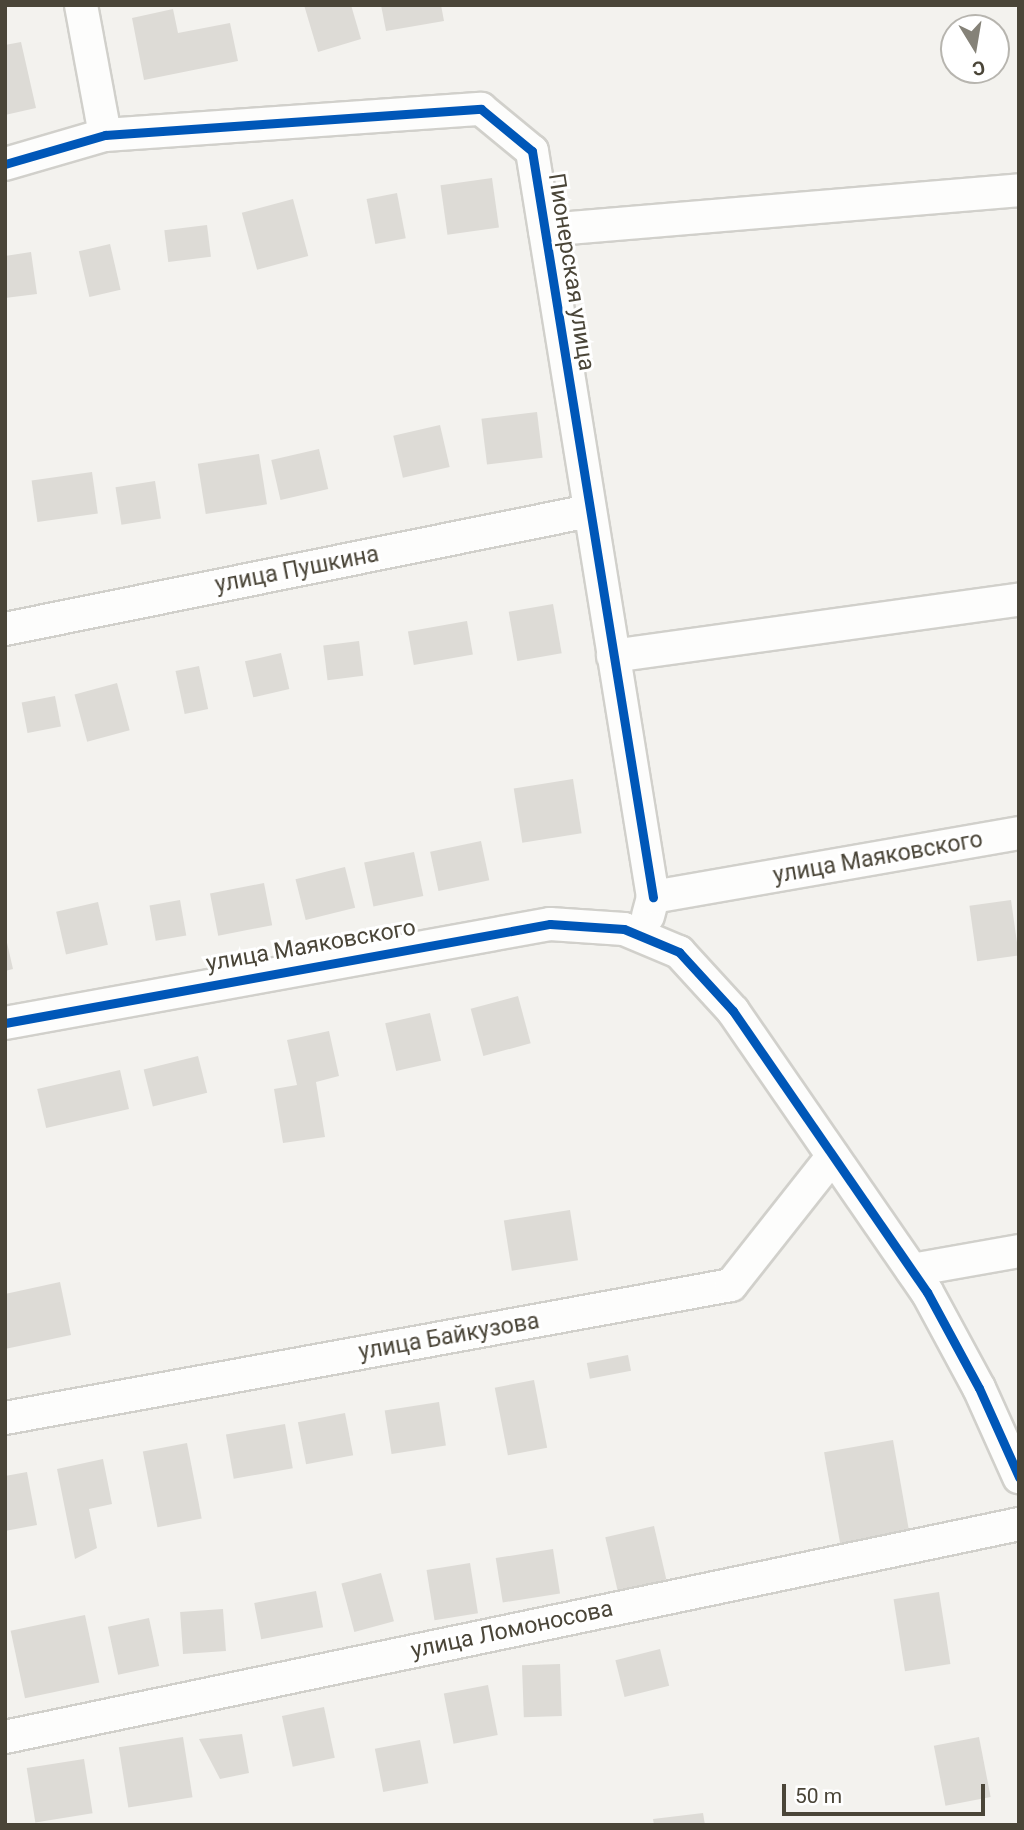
<!DOCTYPE html>
<html>
<head>
<meta charset="utf-8">
<style>
	body { margin:0 }
	#map { position:relative; width:1024px; height:1830px; overflow:hidden; background:#f3f2ee; font-family:Roboto,sans-serif }
	div>[style] { position:absolute }
	.building>* { inset:0; background:#dddbd6; transform-origin:0 0 }
	.roads { filter:drop-shadow(2px 0 #d1d0cb) drop-shadow(-2px 0 #d1d0cb) drop-shadow(0 2px #d1d0cb) drop-shadow(0 -2px #d1d0cb) }
	.minor>* { height:32px; margin:-16px; padding:0 16px; transform-origin:16px; border-radius:16px; background:#fdfdfc }
	.cycleway>* { height:9px; margin:-4.5px; padding:0 4.5px; transform-origin:4.5px; border-radius:4.5px; background:#0057b8 }
	span { translate:-50% -50%; white-space:nowrap; text-align:center; line-height:1.15; -webkit-text-stroke:6px #fff; paint-order:stroke }
	.street-label { font-size:23px; color:#4a4538 }
	.frame { position:absolute; inset:0; border:7px solid #4a4538; pointer-events:none }
	.north { position:absolute; left:940px; top:14px; width:70px; height:70px; box-sizing:border-box; background:#fff; border:2px solid #b7b5af; border-radius:50%; rotate:169deg; font-size:19px; font-weight:700; line-height:28px; text-align:center; color:#4a4538 }
	.north::after { content:''; display:block; margin:auto; width:24px; height:32px; background:#858278; clip-path:polygon(50% 0,100% 100%,50% 72%,0 100%) }
	.scale { position:absolute; left:782px; top:1784px; width:203px; height:32px; box-sizing:border-box; border:4px solid #4a4538; border-top:0; padding-left:9px; font-size:21px; line-height:24px; white-space:nowrap; color:#4a4538; -webkit-text-stroke:5px #fff; paint-order:stroke }
</style>
</head>
<body>
<div id="map">
	<div class="building">
		<i style="clip-path:polygon(304px 5px,351px 5px,361px 39px,318px 52px)"></i>
		<i style="clip-path:polygon(381px 5px,441px 5px,444px 21px,386px 31px)"></i>
		<i style="clip-path:polygon(173px 9px,178px 33px,230px 23px,238px 61px,144px 80px,132px 18px)"></i>
		<i style="clip-path:polygon(21px 42px,36px 108px,5px 115px,5px 45px)"></i>
		<i style="left:492px;top:178px;width:50px;height:52px;rotate:82deg"></i>
		<i style="left:397px;top:193px;width:46px;height:31px;rotate:79deg"></i>
		<i style="left:293px;top:199px;width:59px;height:53px;rotate:75deg"></i>
		<i style="left:207px;top:225px;width:32px;height:43px;rotate:83deg"></i>
		<i style="left:110px;top:244px;width:47px;height:32px;rotate:77deg"></i>
		<i style="clip-path:polygon(31px 252px,37px 294px,5px 298px,5px 256px)"></i>
		<i style="left:537px;top:412px;width:46px;height:56px;rotate:83deg"></i>
		<i style="left:440px;top:425px;width:43px;height:48px;rotate:77deg"></i>
		<i style="left:319px;top:449px;width:41px;height:49px;rotate:77deg"></i>
		<i style="left:259px;top:454px;width:51px;height:62px;rotate:81deg"></i>
		<i style="left:92px;top:472px;width:42px;height:61px;rotate:82deg"></i>
		<i style="left:155px;top:481px;width:38px;height:40px;rotate:81deg"></i>
		<i style="left:553px;top:604px;width:50px;height:45px;rotate:80deg"></i>
		<i style="left:467px;top:621px;width:34px;height:60px;rotate:80deg"></i>
		<i style="left:359px;top:641px;width:35px;height:36px;rotate:83deg"></i>
		<i style="left:281px;top:653px;width:37px;height:37px;rotate:77deg"></i>
		<i style="left:199px;top:666px;width:44px;height:24px;rotate:78deg"></i>
		<i style="left:117px;top:683px;width:49px;height:44px;rotate:75deg"></i>
		<i style="left:55px;top:696px;width:31px;height:34px;rotate:79deg"></i>
		<i style="left:573px;top:779px;width:55px;height:60px;rotate:81deg"></i>
		<i style="left:481px;top:841px;width:40px;height:52px;rotate:78deg"></i>
		<i style="left:414px;top:852px;width:45px;height:51px;rotate:78deg"></i>
		<i style="left:345px;top:867px;width:42px;height:51px;rotate:76deg"></i>
		<i style="left:264px;top:883px;width:43px;height:55px;rotate:79deg"></i>
		<i style="left:180px;top:900px;width:36px;height:31px;rotate:80deg"></i>
		<i style="left:1011px;top:900px;width:56px;height:42px;rotate:82deg"></i>
		<i style="left:98px;top:902px;width:44px;height:43px;rotate:77deg"></i>
		<i style="clip-path:polygon(5px 934px,13px 969px,5px 971px)"></i>
		<i style="left:518px;top:996px;width:49px;height:49px;rotate:75deg"></i>
		<i style="left:430px;top:1013px;width:49px;height:46px;rotate:77deg"></i>
		<i style="clip-path:polygon(329px 1031px,339px 1076px,316px 1082px,325px 1137px,283px 1143px,274px 1089px,297px 1085px,287px 1040px)"></i>
		<i style="left:198px;top:1056px;width:38px;height:56px;rotate:76deg"></i>
		<i style="left:120px;top:1070px;width:40px;height:85px;rotate:77deg"></i>
		<i style="left:570px;top:1210px;width:51px;height:67px;rotate:81deg"></i>
		<i style="clip-path:polygon(60px 1282px,71px 1335px,5px 1349px,5px 1294px)"></i>
		<i style="left:628px;top:1355px;width:16px;height:42px;rotate:79deg"></i>
		<i style="left:534px;top:1380px;width:69px;height:40px;rotate:79deg"></i>
		<i style="left:439px;top:1402px;width:44px;height:55px;rotate:81deg"></i>
		<i style="left:345px;top:1413px;width:43px;height:48px;rotate:79deg"></i>
		<i style="left:285px;top:1424px;width:45px;height:60px;rotate:80deg"></i>
		<i style="left:893px;top:1440px;width:99px;height:70px;rotate:80deg"></i>
		<i style="left:187px;top:1443px;width:77px;height:45px;rotate:79deg"></i>
		<i style="clip-path:polygon(103px 1459px,112px 1504px,89px 1509px,97px 1548px,75px 1559px,57px 1469px)"></i>
		<i style="clip-path:polygon(27px 1472px,37px 1525px,5px 1531px,5px 1476px)"></i>
		<i style="left:654px;top:1526px;width:55px;height:50px;rotate:77deg"></i>
		<i style="left:553px;top:1549px;width:45px;height:58px;rotate:81deg"></i>
		<i style="left:470px;top:1563px;width:51px;height:44px;rotate:81deg"></i>
		<i style="left:381px;top:1573px;width:50px;height:41px;rotate:75deg"></i>
		<i style="left:316px;top:1591px;width:37px;height:63px;rotate:79deg"></i>
		<i style="left:939px;top:1592px;width:73px;height:46px;rotate:81deg"></i>
		<i style="left:223px;top:1609px;width:42px;height:43px;rotate:86deg"></i>
		<i style="left:85px;top:1615px;width:69px;height:76px;rotate:78deg"></i>
		<i style="left:149px;top:1618px;width:49px;height:42px;rotate:78deg"></i>
		<i style="left:660px;top:1649px;width:38px;height:46px;rotate:76deg"></i>
		<i style="left:560px;top:1664px;width:52px;height:38px;rotate:88deg"></i>
		<i style="left:488px;top:1685px;width:51px;height:45px;rotate:79deg"></i>
		<i style="left:324px;top:1707px;width:52px;height:43px;rotate:78deg"></i>
		<i style="clip-path:polygon(242px 1734px,249px 1773px,220px 1779px,199px 1739px)"></i>
		<i style="left:183px;top:1737px;width:61px;height:65px;rotate:81deg"></i>
		<i style="left:979px;top:1737px;width:61px;height:46px;rotate:79deg"></i>
		<i style="left:420px;top:1740px;width:44px;height:46px;rotate:79deg"></i>
		<i style="left:84px;top:1759px;width:55px;height:58px;rotate:81deg"></i>
		<i style="clip-path:polygon(703px 1813px,705px 1825px,654px 1825px,653px 1819px)"></i>
	</div>
	<div class="roads">
		<div class="minor">
			<i style="left:81px;top:5px;width:132px;rotate:79.5deg"></i>
			<i style="left:5px;top:164px;width:104px;rotate:-16.2deg"></i>
			<i style="left:105px;top:135px;width:377px;rotate:-4deg"></i>
			<i style="left:481px;top:109px;width:66px;rotate:39.5deg"></i>
			<i style="left:532px;top:151px;width:756px;rotate:80.79deg"></i>
			<i style="left:545px;top:230px;width:476px;rotate:-4.8deg"></i>
			<i style="left:5px;top:629px;width:596px;rotate:-11.42deg"></i>
			<i style="left:613px;top:656px;width:410px;rotate:-7.9deg"></i>
			<i style="left:648px;top:916px;width:20px;rotate:-75deg"></i>
			<i style="left:653px;top:897px;width:372px;rotate:-9.9deg"></i>
			<i style="left:5px;top:1023px;width:554px;rotate:-10.3deg"></i>
			<i style="left:550px;top:924px;width:74px;rotate:3.9deg"></i>
			<i style="left:624px;top:929px;width:60px;rotate:22.7deg"></i>
			<i style="left:679px;top:952px;width:80px;rotate:47.5deg"></i>
			<i style="left:733px;top:1011px;width:341px;rotate:55.4deg"></i>
			<i style="left:927px;top:1292px;width:109px;rotate:61.6deg"></i>
			<i style="left:979px;top:1388px;width:98px;rotate:65.8deg"></i>
			<i style="left:912px;top:1270px;width:109px;rotate:-10.1deg"></i>
			<i style="left:5px;top:1418px;width:738px;rotate:-10.38deg"></i>
			<i style="left:731px;top:1285px;width:164px;rotate:-51.7deg"></i>
			<i style="left:5px;top:1737px;width:1036px;rotate:-11.86deg"></i>
		</div>
	</div>
	<div class="cycleway">
		<i style="left:5px;top:164px;width:104px;rotate:-16.2deg"></i>
		<i style="left:105px;top:135px;width:377px;rotate:-4deg"></i>
		<i style="left:481px;top:109px;width:66px;rotate:39.5deg"></i>
		<i style="left:532px;top:151px;width:756px;rotate:80.79deg"></i>
		<i style="left:5px;top:1023px;width:554px;rotate:-10.3deg"></i>
		<i style="left:550px;top:924px;width:74px;rotate:3.9deg"></i>
		<i style="left:624px;top:929px;width:60px;rotate:22.7deg"></i>
		<i style="left:679px;top:952px;width:80px;rotate:47.5deg"></i>
		<i style="left:733px;top:1011px;width:341px;rotate:55.4deg"></i>
		<i style="left:927px;top:1292px;width:109px;rotate:61.6deg"></i>
		<i style="left:979px;top:1388px;width:98px;rotate:65.8deg"></i>
	</div>
	<div class="street-label">
		<span style="left:571px;top:272px;rotate:81deg">Пионерская улица</span>
		<span style="left:297px;top:570px;rotate:-11deg">улица Пушкина</span>
		<span style="left:878px;top:858px;rotate:-10deg">улица Маяковского</span>
		<span style="left:311px;top:946px;rotate:-10deg">улица Маяковского</span>
		<span style="left:449px;top:1337px;rotate:-10deg">улица Байкузова</span>
		<span style="left:512px;top:1630px;rotate:-12deg">улица Ломоносова</span>
	</div>
	<div class="frame"></div>
	<div class="north">С</div>
	<div class="scale">50 m</div>
</div>
</body>
</html>
